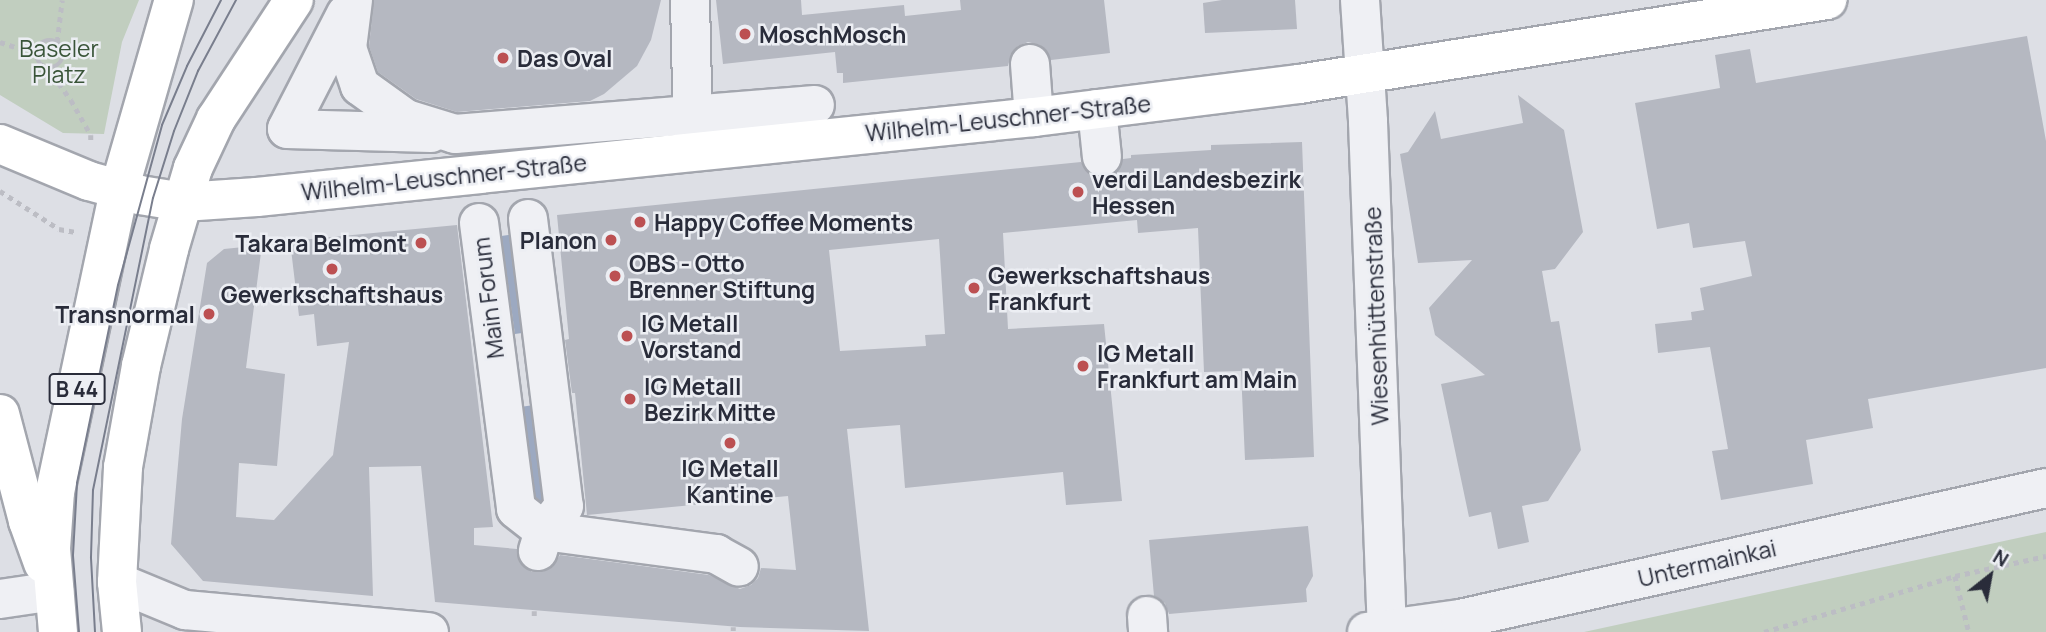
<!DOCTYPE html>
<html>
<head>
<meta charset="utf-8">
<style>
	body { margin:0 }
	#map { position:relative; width:2046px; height:632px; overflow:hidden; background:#dddfe5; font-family:Manrope,sans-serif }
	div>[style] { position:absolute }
	.green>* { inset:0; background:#c1cebf }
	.water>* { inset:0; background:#9ca9c1; transform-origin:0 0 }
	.building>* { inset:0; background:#b5b8c1 }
	.path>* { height:4.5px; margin-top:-2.25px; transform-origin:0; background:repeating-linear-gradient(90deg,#bcbdc4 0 5px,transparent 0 10px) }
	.path>.ring { margin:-2.25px; padding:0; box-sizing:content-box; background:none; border:4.5px solid #bcbdc4; border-radius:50% }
	.roads { filter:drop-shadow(2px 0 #a3a6ae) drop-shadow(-2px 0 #a3a6ae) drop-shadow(0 2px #a3a6ae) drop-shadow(0 -2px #a3a6ae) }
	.minor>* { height:38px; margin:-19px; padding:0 19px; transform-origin:19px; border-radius:19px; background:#eff0f4 }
	.major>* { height:38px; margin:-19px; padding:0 19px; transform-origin:19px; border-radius:19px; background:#fff }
	.tram>* { height:2px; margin:-1px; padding:0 1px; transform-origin:1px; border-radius:1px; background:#797e8d }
	.dots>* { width:19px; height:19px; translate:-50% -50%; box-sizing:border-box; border:4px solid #eceef3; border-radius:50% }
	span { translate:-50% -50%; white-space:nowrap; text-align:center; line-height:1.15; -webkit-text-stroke:5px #eceef3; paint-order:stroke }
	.shield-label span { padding:2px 5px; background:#eceef3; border:2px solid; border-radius:5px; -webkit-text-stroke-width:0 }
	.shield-label { font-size:21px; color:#292c3a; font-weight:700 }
	.poi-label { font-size:23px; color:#292c3a; font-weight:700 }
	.left { translate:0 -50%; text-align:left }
	.right { translate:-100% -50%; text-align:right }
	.park-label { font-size:23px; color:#395438 }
	.street-label { font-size:23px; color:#292c3a }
	.north { position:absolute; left:1955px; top:541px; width:70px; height:70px; -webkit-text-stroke:5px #eceef3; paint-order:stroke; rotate:31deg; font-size:19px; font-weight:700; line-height:28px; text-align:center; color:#292c3a }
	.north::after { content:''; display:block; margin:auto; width:24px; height:32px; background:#292c3a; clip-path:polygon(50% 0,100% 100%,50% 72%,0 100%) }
</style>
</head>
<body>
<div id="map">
	<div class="green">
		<i style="clip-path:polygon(0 0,139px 0,122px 42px,104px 134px,63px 133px,0 95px)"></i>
		<i style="clip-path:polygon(2046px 532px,2046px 632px,1584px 632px)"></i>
	</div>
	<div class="water">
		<i style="left:515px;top:234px;width:99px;height:14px;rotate:82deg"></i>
		<i style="left:534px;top:405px;width:99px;height:14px;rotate:82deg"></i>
	</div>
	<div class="building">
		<i style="clip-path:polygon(374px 0,661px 0,651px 40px,637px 66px,604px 94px,590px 101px,457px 112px,416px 99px,378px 72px,369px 46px)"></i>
		<i style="clip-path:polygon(716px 0,801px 0,802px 15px,904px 5px,905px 16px,961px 10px,960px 0,1104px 0,1110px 53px,1051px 60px,1040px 45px,1028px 42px,1018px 46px,1011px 54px,1008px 66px,843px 83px,843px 73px,837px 73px,835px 52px,723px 64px)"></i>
		<i style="clip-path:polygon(1222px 0,1295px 0,1297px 29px,1205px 33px,1203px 3px)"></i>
		<i style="clip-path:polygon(2027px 36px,2046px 141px,2046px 368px,1868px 399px,1873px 428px,1806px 440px,1813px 484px,1721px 500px,1712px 451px,1728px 449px,1710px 347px,1658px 353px,1655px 324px,1692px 320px,1691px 312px,1704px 310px,1700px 288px,1752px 276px,1745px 241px,1693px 248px,1689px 223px,1657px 229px,1635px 103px,1720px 88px,1715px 55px,1750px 49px,1756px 83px)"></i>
		<i style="clip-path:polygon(1518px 95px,1564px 130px,1583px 232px,1555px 269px,1542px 271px,1551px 322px,1559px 321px,1581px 450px,1548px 501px,1522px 506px,1529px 542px,1498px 549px,1491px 512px,1469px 517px,1441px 384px,1485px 375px,1435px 335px,1429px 308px,1472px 260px,1418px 263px,1400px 154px,1408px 152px,1435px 111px,1441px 139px,1523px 123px)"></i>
		<i style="clip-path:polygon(evenodd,1302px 142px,1314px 457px,1245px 460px,1241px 371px,1204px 372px,1198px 228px,1138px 233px,1137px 220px,1003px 233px,1008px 329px,1104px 324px,1122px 501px,1066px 505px,1063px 472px,905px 488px,900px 425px,847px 429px,869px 631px,740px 627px,435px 602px,421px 466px,369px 467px,373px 596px,203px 581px,171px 544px,182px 419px,207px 263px,224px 249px,262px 245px,246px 368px,285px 374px,277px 466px,239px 463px,236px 517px,274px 520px,333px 455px,349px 342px,317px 346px,314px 314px,299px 316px,290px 241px,457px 225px,493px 527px,474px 528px,474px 545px,517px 549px,522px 565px,532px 572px,542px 572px,552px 567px,560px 555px,709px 575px,740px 589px,751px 585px,758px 578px,761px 568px,796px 570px,788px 496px,587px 515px,575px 393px,572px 393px,565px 340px,569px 339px,557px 215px,1081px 162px,1093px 177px,1104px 179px,1115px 174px,1123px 159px,1131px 158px,1131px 155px,1211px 150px,1211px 145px,1302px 142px,939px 239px,945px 334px,925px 335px,926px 346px,840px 351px,829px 250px,939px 239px)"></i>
		<i style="clip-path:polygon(1308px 526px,1313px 576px,1306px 589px,1307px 602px,1169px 614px,1165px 603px,1154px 596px,1149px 540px)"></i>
	</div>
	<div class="path">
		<i class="ring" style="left:36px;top:40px;width:23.5px;height:23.5px"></i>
		<i style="left:0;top:42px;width:39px;rotate:18deg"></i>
		<i style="left:57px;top:42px;width:42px;rotate:-83.2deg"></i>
		<i style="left:47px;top:67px;width:41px;rotate:54deg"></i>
		<i style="left:71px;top:100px;width:40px;rotate:60.3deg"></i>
		<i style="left:91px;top:135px;width:9px;rotate:90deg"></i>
		<i style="left:0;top:191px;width:70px;rotate:32.8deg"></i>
		<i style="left:59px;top:229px;width:17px;rotate:10deg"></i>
		<i style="left:1955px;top:576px;width:93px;rotate:-12.4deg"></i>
		<i style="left:534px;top:616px;width:5px;rotate:-90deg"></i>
		<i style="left:733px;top:631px;width:4px;rotate:-90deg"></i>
		<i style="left:1764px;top:632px;width:199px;rotate:-16.3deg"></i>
		<i style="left:1955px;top:576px;width:58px;rotate:76deg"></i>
	</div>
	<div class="roads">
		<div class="minor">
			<i style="left:353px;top:0;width:48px;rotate:97.1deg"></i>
			<i style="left:347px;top:48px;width:40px;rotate:71.1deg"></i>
			<i style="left:360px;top:86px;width:57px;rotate:35.7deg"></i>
			<i style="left:406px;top:119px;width:51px;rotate:17deg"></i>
			<i style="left:455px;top:134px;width:361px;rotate:-4.6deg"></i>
			<i style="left:690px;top:0;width:130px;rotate:88.7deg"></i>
			<i style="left:1360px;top:0;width:122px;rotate:86.2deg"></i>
			<i style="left:1368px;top:122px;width:510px;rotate:87.87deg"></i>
			<i style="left:346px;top:14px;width:129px;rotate:117.2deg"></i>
			<i style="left:287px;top:129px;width:144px;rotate:1.6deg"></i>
			<i style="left:1030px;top:64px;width:53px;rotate:85.7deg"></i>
			<i style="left:1097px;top:109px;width:48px;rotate:84.1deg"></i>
			<i style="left:528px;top:219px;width:289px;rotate:82.9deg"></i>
			<i style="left:564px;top:506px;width:32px;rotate:129deg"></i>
			<i style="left:544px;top:531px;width:21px;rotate:107deg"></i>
			<i style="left:479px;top:223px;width:288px;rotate:82.6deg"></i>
			<i style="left:516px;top:509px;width:36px;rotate:38deg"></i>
			<i style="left:544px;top:531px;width:174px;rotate:7.6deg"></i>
			<i style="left:716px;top:554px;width:26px;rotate:29deg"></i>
			<i style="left:117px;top:582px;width:74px;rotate:22.4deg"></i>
			<i style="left:185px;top:610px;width:245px;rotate:5.2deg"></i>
			<i style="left:0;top:599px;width:55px;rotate:-8.4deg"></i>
			<i style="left:1147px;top:616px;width:16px;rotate:86deg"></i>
			<i style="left:1367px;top:632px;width:94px;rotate:-8deg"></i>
			<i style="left:1460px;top:619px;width:600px;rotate:-12.6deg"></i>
		</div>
		<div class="major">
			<i style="left:0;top:144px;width:96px;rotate:22.6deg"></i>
			<i style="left:89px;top:181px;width:53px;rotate:15.4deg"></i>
			<i style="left:140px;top:195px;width:44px;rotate:9.2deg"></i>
			<i style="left:183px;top:202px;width:74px;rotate:-3.9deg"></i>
			<i style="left:257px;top:197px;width:781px;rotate:-5.88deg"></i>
			<i style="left:1034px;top:117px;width:267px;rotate:-7.1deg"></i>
			<i style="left:1299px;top:84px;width:535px;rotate:-9.04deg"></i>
			<i style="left:0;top:414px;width:111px;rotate:75.3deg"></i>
			<i style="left:28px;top:521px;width:45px;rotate:70.3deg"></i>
			<i style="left:58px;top:632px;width:83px;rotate:-94.8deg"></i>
			<i style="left:51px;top:549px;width:57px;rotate:-86deg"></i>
			<i style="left:55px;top:492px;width:309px;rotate:-78deg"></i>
			<i style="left:119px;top:190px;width:198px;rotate:-73.9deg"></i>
			<i style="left:122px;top:632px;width:50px;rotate:-95.7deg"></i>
			<i style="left:117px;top:582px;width:115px;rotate:-87deg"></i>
			<i style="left:123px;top:467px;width:103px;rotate:-79.9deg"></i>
			<i style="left:141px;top:366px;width:120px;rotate:-76.5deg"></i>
			<i style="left:169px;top:249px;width:84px;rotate:-73.5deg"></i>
			<i style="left:193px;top:168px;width:54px;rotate:-64.9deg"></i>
			<i style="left:216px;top:119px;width:142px;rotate:-56.8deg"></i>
		</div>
	</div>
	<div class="tram">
		<i style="left:79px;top:632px;width:77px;rotate:-94.5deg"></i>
		<i style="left:73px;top:555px;width:72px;rotate:-86.8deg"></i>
		<i style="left:77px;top:483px;width:202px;rotate:-78.3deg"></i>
		<i style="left:118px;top:285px;width:166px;rotate:-74.6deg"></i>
		<i style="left:162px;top:125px;width:64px;rotate:-67deg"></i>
		<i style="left:187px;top:66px;width:74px;rotate:-62.7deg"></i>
		<i style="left:95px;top:632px;width:75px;rotate:-93.1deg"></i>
		<i style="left:91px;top:557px;width:67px;rotate:-88.3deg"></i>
		<i style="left:93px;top:490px;width:298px;rotate:-78.4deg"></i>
		<i style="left:153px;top:198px;width:70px;rotate:-72.6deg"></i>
		<i style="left:174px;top:131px;width:65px;rotate:-68.2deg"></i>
		<i style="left:198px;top:71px;width:81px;rotate:-61.8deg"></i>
	</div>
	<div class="dots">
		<i style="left:745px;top:34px;background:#bc5052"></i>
		<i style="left:503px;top:58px;background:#bc5052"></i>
		<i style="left:1078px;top:192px;background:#bc5052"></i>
		<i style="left:640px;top:222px;background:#bc5052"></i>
		<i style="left:611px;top:240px;background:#bc5052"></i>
		<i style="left:421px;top:243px;background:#bc5052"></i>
		<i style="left:332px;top:269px;background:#bc5052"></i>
		<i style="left:615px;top:276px;background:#bc5052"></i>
		<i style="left:974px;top:288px;background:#bc5052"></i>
		<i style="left:209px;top:314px;background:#bc5052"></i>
		<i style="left:627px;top:336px;background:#bc5052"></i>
		<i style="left:1083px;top:366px;background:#bc5052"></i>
		<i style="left:630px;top:399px;background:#bc5052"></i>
		<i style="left:730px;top:443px;background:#bc5052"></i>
	</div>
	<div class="shield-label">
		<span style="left:77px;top:389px">B 44</span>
	</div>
	<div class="poi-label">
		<span class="left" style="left:759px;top:34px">MoschMosch</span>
		<span class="left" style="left:517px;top:58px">Das Oval</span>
		<span class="left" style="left:1092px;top:192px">verdi Landesbezirk<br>Hessen</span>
		<span class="left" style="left:654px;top:222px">Happy Coffee Moments</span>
		<span class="right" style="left:597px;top:240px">Planon</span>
		<span class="right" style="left:407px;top:243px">Takara Belmont</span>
		<span class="left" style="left:629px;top:276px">OBS - Otto<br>Brenner Stiftung</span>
		<span class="left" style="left:988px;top:288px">Gewerkschaftshaus<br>Frankfurt</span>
		<span style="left:332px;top:294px">Gewerkschaftshaus</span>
		<span class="right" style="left:195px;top:314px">Transnormal</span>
		<span class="left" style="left:641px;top:336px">IG Metall<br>Vorstand</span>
		<span class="left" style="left:1097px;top:366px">IG Metall<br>Frankfurt am Main</span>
		<span class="left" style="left:644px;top:399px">IG Metall<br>Bezirk Mitte</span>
		<span style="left:730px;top:481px">IG Metall<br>Kantine</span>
	</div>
	<div class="park-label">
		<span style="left:59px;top:61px">Baseler<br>Platz</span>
	</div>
	<div class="street-label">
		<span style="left:1008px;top:118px;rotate:-6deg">Wilhelm-Leuschner-Straße</span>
		<span style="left:444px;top:177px;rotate:-6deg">Wilhelm-Leuschner-Straße</span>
		<span style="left:488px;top:298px;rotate:-97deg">Main Forum</span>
		<span style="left:1376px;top:316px;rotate:-92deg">Wiesenhüttenstraße</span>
		<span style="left:1707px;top:563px;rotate:-13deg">Untermainkai</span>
	</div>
	<div class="north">N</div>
</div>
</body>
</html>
